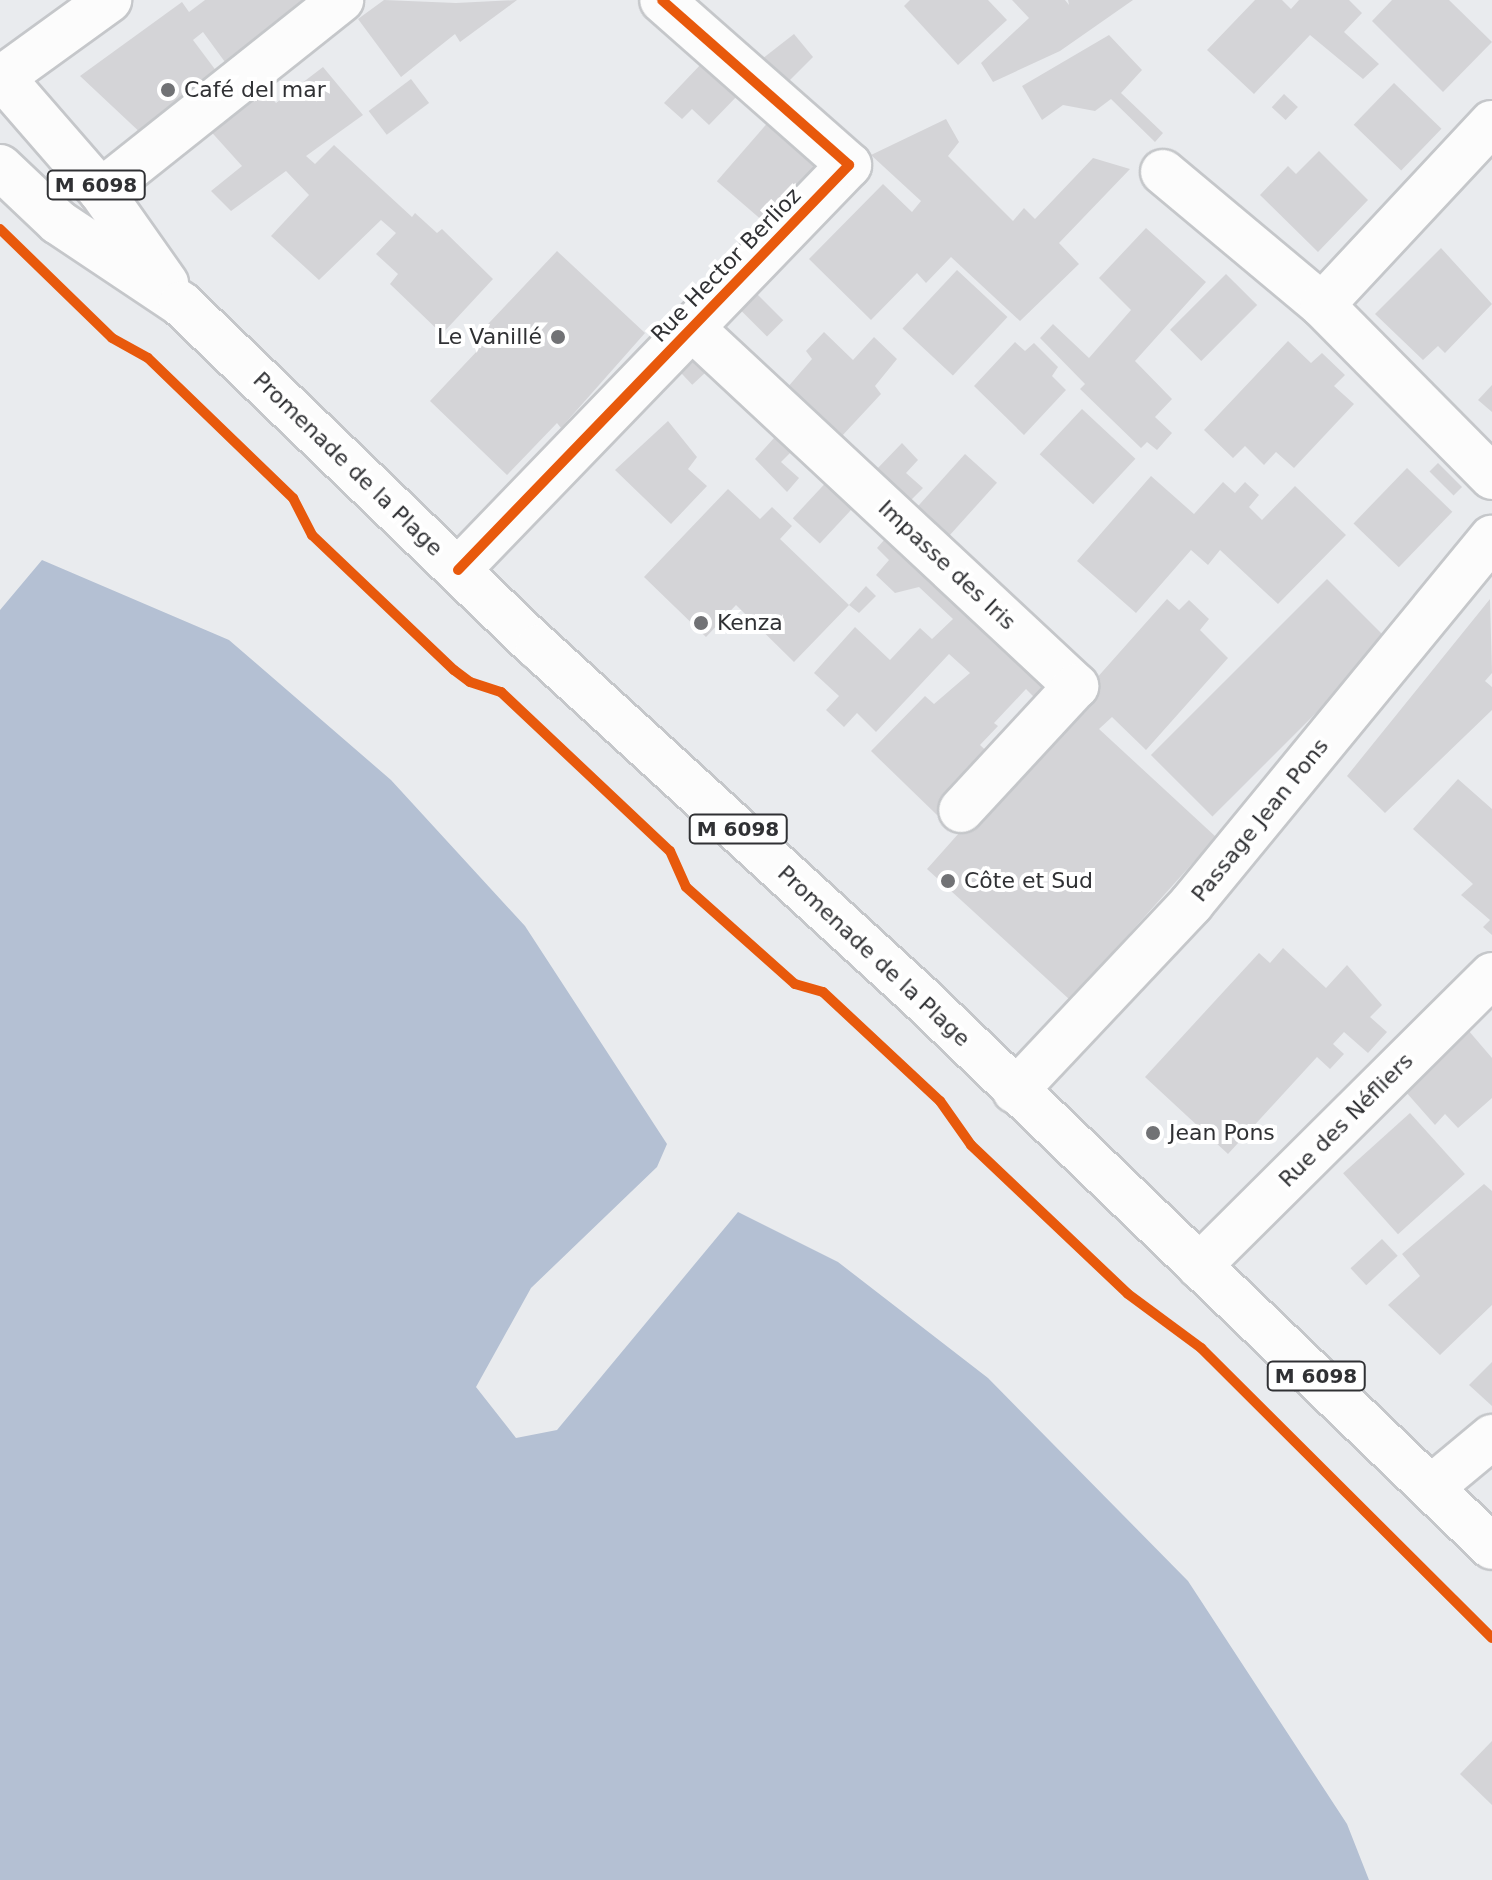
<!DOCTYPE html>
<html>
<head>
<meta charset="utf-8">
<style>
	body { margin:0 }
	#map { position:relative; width:1492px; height:1880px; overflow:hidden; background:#e9ebee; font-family:"DejaVu Sans",sans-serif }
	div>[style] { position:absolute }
	.water>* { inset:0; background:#b4c0d3 }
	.building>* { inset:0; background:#d4d4d7; transform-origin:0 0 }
	.roads { filter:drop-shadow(2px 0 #c5c7ca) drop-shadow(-2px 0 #c5c7ca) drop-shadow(0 2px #c5c7ca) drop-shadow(0 -2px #c5c7ca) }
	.street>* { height:44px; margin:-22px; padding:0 22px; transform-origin:22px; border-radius:22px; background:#fcfcfc }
	.primary>* { height:44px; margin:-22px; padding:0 22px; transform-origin:22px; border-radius:22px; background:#fcfcfc }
	.cycleway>* { height:10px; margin:-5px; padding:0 5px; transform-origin:5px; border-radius:5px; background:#e8590c }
	.dots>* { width:22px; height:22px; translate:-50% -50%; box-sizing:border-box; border:4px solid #fff; border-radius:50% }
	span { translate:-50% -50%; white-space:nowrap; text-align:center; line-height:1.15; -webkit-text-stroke:8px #fff; paint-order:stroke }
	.shield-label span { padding:2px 6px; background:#fff; border:2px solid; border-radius:6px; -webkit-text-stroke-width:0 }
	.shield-label { font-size:20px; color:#303134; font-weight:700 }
	.poi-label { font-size:22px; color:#303134 }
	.left { translate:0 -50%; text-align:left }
	.right { translate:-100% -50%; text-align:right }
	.street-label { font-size:22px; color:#303134 }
</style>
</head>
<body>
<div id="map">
	<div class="water">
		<i style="clip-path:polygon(42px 560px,229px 640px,391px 780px,525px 926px,667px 1144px,657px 1167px,531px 1288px,476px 1387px,516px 1438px,557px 1430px,738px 1212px,838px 1262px,988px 1378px,1188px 1581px,1347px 1824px,1369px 1880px,0 1880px,0 610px)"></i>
	</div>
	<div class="building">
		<i style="clip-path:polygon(205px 0,315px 0,233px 73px,203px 32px,193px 40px,223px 80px,145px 137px,80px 76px,182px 2px,189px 12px)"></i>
		<i style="clip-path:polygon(384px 0,456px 3px,517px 0,460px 42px,455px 34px,401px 77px,358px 19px)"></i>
		<i style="clip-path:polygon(910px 0,988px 0,1007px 20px,958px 65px,904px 6px)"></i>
		<i style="clip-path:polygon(1012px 0,1065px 0,1069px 5px,1068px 0,1133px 0,1060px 51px,993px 82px,981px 63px,1029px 18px)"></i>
		<i style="clip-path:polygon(1255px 0,1282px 0,1291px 9px,1299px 0,1349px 0,1362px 13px,1344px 32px,1379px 64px,1363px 79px,1310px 35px,1254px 94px,1207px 50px)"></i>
		<i style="clip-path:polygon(1392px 0,1449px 0,1492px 42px,1443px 92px,1372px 21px)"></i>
		<i style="clip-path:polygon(794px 34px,813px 57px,788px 82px,762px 59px)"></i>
		<i style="clip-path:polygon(1109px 35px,1142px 70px,1121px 93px,1163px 133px,1155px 142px,1111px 99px,1095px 111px,1063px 105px,1042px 120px,1022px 86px)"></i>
		<i style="clip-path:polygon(703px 62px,740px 93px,709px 125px,692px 109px,682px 119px,664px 103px)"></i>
		<i style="clip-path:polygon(323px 67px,363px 115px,306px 156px,315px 164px,334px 145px,412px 217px,415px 213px,437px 233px,442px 229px,493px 279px,442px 334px,390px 284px,398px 274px,376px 254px,396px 233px,381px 220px,319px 280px,271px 236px,309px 195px,286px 171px,231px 211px,211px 191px,242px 166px,206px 126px,257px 81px,276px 103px)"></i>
		<i style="left:411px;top:79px;width:30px;height:53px;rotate:53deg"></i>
		<i style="left:1394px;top:83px;width:66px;height:58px;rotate:44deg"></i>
		<i style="left:1284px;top:94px;width:19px;height:18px;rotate:43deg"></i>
		<i style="clip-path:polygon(946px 119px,959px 142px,948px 156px,1013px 221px,1024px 208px,1035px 219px,1093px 158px,1130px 169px,1059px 243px,1079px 264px,1020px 321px,951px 257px,926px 283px,917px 273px,871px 320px,809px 259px,883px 184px,912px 212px,921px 201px,871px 155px)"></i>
		<i style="left:770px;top:120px;width:67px;height:81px;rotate:41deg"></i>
		<i style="clip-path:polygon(1319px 151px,1368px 200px,1318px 252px,1260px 195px,1288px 166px,1296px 174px)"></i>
		<i style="clip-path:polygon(1146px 228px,1206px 282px,1135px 361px,1172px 399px,1155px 417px,1172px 433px,1157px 450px,1147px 442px,1141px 448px,1080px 389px,1085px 384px,1040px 338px,1053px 324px,1089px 358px,1131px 310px,1099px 278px)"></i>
		<i style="clip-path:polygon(1441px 248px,1492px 304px,1445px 353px,1438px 346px,1423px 360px,1375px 314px)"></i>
		<i style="clip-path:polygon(557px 251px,645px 333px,561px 428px,557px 423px,507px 475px,430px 401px,479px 349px,472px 341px)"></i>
		<i style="left:957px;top:270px;width:69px;height:80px;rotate:43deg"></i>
		<i style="left:1226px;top:274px;width:44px;height:79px;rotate:45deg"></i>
		<i style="left:755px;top:292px;width:40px;height:23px;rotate:45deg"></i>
		<i style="clip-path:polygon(824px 332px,853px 360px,874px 337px,897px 359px,875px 386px,881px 394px,841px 437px,787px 388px,812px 359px,806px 351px)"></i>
		<i style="clip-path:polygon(1288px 341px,1311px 363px,1322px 353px,1345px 375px,1334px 386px,1354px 404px,1294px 468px,1276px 452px,1264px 465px,1245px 446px,1233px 458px,1204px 430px)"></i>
		<i style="clip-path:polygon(1015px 342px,1025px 351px,1034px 343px,1058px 367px,1052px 376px,1066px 390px,1024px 435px,974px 386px)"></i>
		<i style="left:704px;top:352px;width:16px;height:31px;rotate:47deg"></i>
		<i style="clip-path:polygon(1492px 385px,1492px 412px,1478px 400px)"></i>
		<i style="left:1082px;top:409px;width:73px;height:62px;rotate:43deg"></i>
		<i style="clip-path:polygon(668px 421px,697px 457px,688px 469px,707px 486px,671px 524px,615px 470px)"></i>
		<i style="clip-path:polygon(784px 427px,800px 443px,781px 462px,799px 478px,787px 492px,755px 459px)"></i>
		<i style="clip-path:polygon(902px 443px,918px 460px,906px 473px,923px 488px,909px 502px,876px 470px)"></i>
		<i style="left:965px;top:454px;width:43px;height:73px;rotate:42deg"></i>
		<i style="left:1438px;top:463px;width:34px;height:12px;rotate:45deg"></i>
		<i style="left:1407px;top:468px;width:63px;height:77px;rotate:44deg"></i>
		<i style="left:833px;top:475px;width:37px;height:59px;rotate:43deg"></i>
		<i style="clip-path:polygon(1151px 476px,1194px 514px,1223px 482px,1235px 493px,1245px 482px,1259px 495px,1249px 507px,1262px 520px,1295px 486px,1346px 535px,1278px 604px,1220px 550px,1208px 565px,1191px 550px,1136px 613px,1077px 561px)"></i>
		<i style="clip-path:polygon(728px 489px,760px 519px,772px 507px,792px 526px,780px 539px,849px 605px,866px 586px,876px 596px,859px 613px,849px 605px,794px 662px,736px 605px,706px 637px,644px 577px)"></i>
		<i style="clip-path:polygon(893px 530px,1057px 687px,1041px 704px,1026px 689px,994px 723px,998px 726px,980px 745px,993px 757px,937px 815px,871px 751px,925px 696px,934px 704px,970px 673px,949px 654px,876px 732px,857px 713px,844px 727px,826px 710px,839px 696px,814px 673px,855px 627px,890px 660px,920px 628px,932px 639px,953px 619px,919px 587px,895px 593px,876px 575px,889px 560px,877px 548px)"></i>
		<i style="left:1327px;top:579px;width:87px;height:249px;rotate:45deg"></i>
		<i style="clip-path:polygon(1167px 599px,1179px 610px,1189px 600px,1209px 619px,1200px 630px,1228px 658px,1146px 750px,1112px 717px,1099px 729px,1216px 837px,1070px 1000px,927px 869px)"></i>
		<i style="clip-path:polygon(1490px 599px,1492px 673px,1485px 681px,1492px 687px,1492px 710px,1385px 813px,1347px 776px)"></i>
		<i style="clip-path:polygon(1458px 779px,1492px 809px,1492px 935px,1483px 927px,1490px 920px,1461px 895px,1473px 884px,1413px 829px)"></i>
		<i style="clip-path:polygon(1283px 948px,1326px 988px,1347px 965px,1382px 1005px,1370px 1017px,1387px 1032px,1368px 1053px,1344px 1032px,1333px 1044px,1344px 1054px,1330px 1069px,1317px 1057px,1228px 1154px,1145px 1077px,1259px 953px,1270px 963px)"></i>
		<i style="clip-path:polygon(1462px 1023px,1492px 1058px,1492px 1098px,1458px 1128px,1445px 1114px,1435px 1125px,1398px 1083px)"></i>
		<i style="left:1410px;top:1113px;width:82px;height:90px;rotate:48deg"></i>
		<i style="clip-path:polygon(1484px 1184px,1492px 1191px,1492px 1305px,1440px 1355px,1388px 1305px,1420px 1276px,1402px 1254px)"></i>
		<i style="left:1382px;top:1239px;width:23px;height:43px;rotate:47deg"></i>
		<i style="clip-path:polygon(1492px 1362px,1492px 1406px,1469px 1385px)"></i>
		<i style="clip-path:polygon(1492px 1741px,1492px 1805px,1460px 1774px)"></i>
	</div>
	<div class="roads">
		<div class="street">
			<i style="left:0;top:79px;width:135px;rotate:-35.9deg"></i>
			<i style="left:1163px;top:172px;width:207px;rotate:39.9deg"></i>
			<i style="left:1322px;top:305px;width:242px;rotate:45.3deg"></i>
			<i style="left:101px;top:191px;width:307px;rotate:-38.5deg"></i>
			<i style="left:1322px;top:305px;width:249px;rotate:-47deg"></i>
			<i style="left:693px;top:329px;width:524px;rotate:42.99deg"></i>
			<i style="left:1076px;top:686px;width:169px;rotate:132.8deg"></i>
			<i style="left:458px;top:570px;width:563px;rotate:-46.01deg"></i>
			<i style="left:849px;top:165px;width:249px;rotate:-138.6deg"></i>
			<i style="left:1015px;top:1091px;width:257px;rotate:-46.7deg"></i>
			<i style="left:1191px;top:904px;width:474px;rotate:-50.6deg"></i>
			<i style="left:1199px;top:1266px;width:413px;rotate:-44.8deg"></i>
			<i style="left:1433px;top:1486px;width:77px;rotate:-39.7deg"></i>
		</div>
		<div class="primary">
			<i style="left:0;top:75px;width:154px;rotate:49deg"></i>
			<i style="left:101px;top:191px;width:113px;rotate:54.8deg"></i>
			<i style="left:0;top:167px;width:80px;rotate:43.5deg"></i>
			<i style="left:58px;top:222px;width:148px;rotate:33.7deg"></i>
			<i style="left:181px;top:304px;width:495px;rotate:43.9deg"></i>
			<i style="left:538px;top:647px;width:520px;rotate:42.5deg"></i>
			<i style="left:921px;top:998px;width:792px;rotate:43.87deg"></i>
		</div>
	</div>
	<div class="cycleway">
		<i style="left:0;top:229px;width:156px;rotate:44.2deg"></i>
		<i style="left:112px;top:338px;width:41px;rotate:29.1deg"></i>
		<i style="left:148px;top:358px;width:202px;rotate:44deg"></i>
		<i style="left:293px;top:498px;width:42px;rotate:62.8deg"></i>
		<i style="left:312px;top:535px;width:196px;rotate:43.6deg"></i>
		<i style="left:454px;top:670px;width:20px;rotate:37deg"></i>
		<i style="left:470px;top:682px;width:33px;rotate:18deg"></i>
		<i style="left:501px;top:692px;width:232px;rotate:43.3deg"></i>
		<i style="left:670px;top:851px;width:39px;rotate:66deg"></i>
		<i style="left:686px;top:887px;width:146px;rotate:41.7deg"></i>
		<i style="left:795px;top:984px;width:29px;rotate:16deg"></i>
		<i style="left:823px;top:992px;width:160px;rotate:43deg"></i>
		<i style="left:940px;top:1101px;width:54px;rotate:54.8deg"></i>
		<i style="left:971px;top:1145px;width:216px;rotate:43.5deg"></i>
		<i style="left:1128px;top:1294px;width:91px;rotate:36.5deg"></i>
		<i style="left:1201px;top:1348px;width:411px;rotate:44.9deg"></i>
		<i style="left:458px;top:570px;width:563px;rotate:-46.01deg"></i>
		<i style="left:849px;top:165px;width:249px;rotate:-138.6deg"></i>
	</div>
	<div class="dots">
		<i style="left:168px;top:90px;background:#717275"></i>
		<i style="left:558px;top:337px;background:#717275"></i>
		<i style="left:701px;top:623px;background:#717275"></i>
		<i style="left:948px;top:881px;background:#717275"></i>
		<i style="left:1153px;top:1133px;background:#717275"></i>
	</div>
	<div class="shield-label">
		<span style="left:96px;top:185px">M 6098</span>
		<span style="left:738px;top:829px">M 6098</span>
		<span style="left:1316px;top:1376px">M 6098</span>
	</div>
	<div class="poi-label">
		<span class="left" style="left:184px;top:90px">Café del mar</span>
		<span class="right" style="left:542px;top:337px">Le Vanillé</span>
		<span class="left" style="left:717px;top:623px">Kenza</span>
		<span class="left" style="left:964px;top:881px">Côte et Sud</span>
		<span class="left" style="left:1169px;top:1133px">Jean Pons</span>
	</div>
	<div class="street-label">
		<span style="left:726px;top:265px;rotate:-46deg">Rue Hector Berlioz</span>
		<span style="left:348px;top:464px;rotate:44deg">Promenade de la Plage</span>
		<span style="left:947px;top:565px;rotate:43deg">Impasse des Iris</span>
		<span style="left:1260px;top:820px;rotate:-51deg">Passage Jean Pons</span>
		<span style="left:874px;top:956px;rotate:43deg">Promenade de la Plage</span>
		<span style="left:1346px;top:1120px;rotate:-45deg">Rue des Néfliers</span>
	</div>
</div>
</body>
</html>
